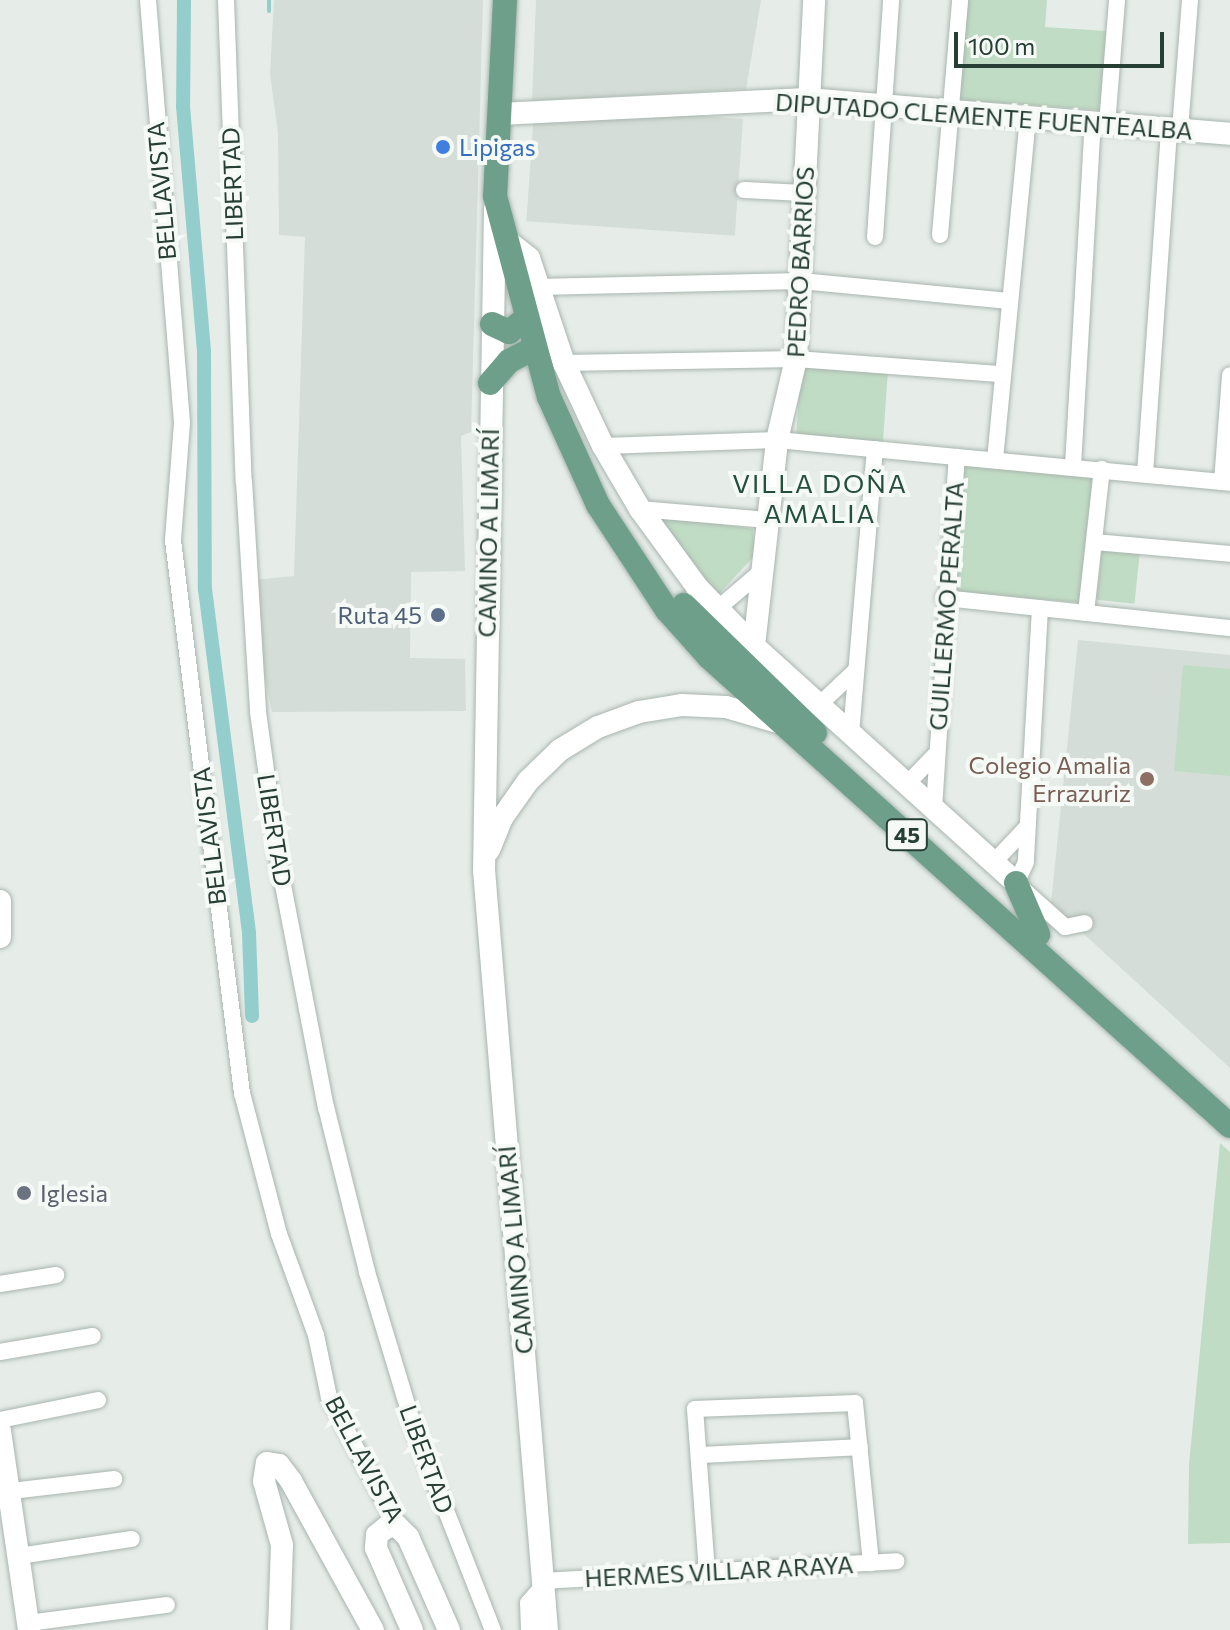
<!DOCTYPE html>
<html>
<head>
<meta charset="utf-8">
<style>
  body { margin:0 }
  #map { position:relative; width:1230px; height:1630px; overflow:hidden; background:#e6ede9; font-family:Commissioner,sans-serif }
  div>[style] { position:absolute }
  .built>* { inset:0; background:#d4ddd7; transform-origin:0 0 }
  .green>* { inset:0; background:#c1dcc4; transform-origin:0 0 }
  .stream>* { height:4px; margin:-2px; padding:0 2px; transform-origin:2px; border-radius:2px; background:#93cdcc }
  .canal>* { height:14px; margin:-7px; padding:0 7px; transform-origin:7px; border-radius:7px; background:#93cdcc }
  .roads { filter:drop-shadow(0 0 2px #a9b5af) drop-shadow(0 0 2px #a9b5af) }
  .street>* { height:16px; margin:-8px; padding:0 8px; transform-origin:8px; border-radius:8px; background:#fff }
  .secondary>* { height:22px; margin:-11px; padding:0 11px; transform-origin:11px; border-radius:11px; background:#fff }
  .primary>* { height:24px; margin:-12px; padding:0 12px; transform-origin:12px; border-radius:12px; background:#6e9f8a }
  .dots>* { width:22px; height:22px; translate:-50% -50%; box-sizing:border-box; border:4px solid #f6faf7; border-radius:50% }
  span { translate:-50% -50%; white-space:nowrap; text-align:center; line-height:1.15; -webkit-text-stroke:8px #f6faf7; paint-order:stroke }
  .shield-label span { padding:2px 6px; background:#f6faf7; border:2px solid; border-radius:6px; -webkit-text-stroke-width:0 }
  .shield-label { font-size:22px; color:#263e34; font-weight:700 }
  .street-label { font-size:24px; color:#263e34 }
  .shop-label { font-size:24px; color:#366cbe }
  .left { translate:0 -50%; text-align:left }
  .service-label { font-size:24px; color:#4e5e75 }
  .right { translate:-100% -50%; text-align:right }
  .education-label { font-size:24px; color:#785e54 }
  .worship-label { font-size:24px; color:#5b616d }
  .neighbourhood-label { font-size:26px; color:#244f3d; letter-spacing:2px }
  .scale { position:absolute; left:954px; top:32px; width:210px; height:36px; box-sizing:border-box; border:4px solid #263e34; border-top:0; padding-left:10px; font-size:24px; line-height:28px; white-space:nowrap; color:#263e34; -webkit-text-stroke:6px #f6faf7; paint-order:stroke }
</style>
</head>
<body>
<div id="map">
  <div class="built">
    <i style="clip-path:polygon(274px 0,483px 0,471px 432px,461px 436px,465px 571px,411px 572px,410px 658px,465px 659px,466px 711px,272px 712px,258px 642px,254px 580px,294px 576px,305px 237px,279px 235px,278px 133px,270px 74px)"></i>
    <i style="clip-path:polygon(536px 0,761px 0,746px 89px,532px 101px)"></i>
    <i style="left:743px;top:119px;width:117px;height:209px;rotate:94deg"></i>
    <i style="clip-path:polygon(1078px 640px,1230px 655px,1230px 1068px,1051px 904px)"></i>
  </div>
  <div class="green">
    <i style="clip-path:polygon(967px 0,1047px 0,1045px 27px,1106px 31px,1100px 110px,960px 100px)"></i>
    <i style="left:801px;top:367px;width:87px;height:70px;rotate:4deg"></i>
    <i style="left:965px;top:464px;width:129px;height:128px;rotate:5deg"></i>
    <i style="clip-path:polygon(653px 514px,753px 529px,755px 555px,717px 596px)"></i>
    <i style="left:1102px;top:549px;width:38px;height:51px;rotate:6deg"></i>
    <i style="clip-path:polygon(1183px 665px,1230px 669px,1230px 776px,1174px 771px)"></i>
    <i style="clip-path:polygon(1220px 1143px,1230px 1152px,1230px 1543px,1188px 1544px,1189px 1464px)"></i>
  </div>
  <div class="stream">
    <i style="left:269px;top:11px;width:11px;rotate:-90deg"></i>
  </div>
  <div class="canal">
    <i style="left:184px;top:0;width:106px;rotate:90.5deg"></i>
    <i style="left:183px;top:106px;width:247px;rotate:85.1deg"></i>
    <i style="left:204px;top:352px;width:237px;rotate:89.8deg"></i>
    <i style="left:205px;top:589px;width:347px;rotate:82.7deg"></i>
    <i style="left:249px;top:933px;width:83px;rotate:87.9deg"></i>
  </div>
  <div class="roads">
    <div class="street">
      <i style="left:148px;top:0;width:424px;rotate:85.4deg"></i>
      <i style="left:182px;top:423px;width:117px;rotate:94.4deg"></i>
      <i style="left:173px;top:540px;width:557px;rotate:82.89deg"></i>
      <i style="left:242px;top:1093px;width:146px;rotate:75.3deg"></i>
      <i style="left:279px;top:1234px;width:108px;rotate:69.9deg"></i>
      <i style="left:316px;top:1335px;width:63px;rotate:78.2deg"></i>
      <i style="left:329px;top:1397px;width:146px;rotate:62.2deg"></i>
      <i style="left:226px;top:0;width:481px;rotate:87.9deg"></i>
      <i style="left:244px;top:481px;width:231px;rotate:86.5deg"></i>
      <i style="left:258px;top:712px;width:153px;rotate:82.1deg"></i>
      <i style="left:279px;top:864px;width:248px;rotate:79.1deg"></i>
      <i style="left:326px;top:1107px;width:170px;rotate:76deg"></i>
      <i style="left:367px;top:1272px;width:169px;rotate:73.2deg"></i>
      <i style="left:416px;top:1434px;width:211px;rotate:68.6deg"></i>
      <i style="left:1107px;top:125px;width:125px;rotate:-85.4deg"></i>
      <i style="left:1180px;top:130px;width:130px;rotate:-85.6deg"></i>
      <i style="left:744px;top:190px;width:60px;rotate:2.9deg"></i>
      <i style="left:940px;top:235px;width:236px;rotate:-85.1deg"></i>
      <i style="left:875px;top:237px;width:238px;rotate:-86.1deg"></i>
      <i style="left:537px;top:287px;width:264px;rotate:-1.3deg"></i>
      <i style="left:801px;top:281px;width:209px;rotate:5.5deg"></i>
      <i style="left:564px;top:363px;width:232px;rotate:-1deg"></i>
      <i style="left:796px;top:359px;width:207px;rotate:4.2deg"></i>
      <i style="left:603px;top:446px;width:174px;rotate:-2deg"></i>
      <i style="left:777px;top:440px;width:455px;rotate:5.4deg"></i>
      <i style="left:995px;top:460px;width:345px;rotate:-84.5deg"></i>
      <i style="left:1073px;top:466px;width:343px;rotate:-86.7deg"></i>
      <i style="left:1145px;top:474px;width:345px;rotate:-86deg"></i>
      <i style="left:1222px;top:482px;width:107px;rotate:-85.7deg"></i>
      <i style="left:640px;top:509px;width:128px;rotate:4.9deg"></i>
      <i style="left:1094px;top:542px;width:137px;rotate:5deg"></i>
      <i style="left:944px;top:598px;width:288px;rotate:6deg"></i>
      <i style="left:1040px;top:608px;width:254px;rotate:93.2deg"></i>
      <i style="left:1026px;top:862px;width:23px;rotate:115deg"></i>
      <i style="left:1016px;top:883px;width:66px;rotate:41.9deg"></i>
      <i style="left:1065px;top:927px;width:20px;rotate:-11deg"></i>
      <i style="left:716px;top:610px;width:62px;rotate:-40.4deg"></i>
      <i style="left:1086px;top:613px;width:145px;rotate:-83.7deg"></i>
      <i style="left:819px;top:705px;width:51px;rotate:-43.4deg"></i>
      <i style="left:851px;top:734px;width:286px;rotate:-85.2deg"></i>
      <i style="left:906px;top:785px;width:42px;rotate:-46deg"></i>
      <i style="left:934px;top:809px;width:353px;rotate:-86.3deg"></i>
      <i style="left:994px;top:862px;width:47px;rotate:-46.7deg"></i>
      <i style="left:0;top:1284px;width:57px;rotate:-9.1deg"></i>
      <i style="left:0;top:1352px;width:94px;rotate:-9.8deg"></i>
      <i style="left:0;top:1420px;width:100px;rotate:-11.5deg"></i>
      <i style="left:699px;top:1455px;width:161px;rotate:-2.8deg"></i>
      <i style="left:11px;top:1491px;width:104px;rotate:-6.6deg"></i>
      <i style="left:19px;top:1556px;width:114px;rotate:-8.6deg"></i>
      <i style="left:707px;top:1572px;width:163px;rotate:-94.2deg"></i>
      <i style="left:695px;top:1409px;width:160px;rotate:-2.1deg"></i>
      <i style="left:855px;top:1403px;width:161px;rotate:84.3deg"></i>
      <i style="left:542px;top:1581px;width:355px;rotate:-3.2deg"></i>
      <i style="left:28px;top:1623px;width:140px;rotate:-7.4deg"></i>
      <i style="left:529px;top:1630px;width:27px;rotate:-92deg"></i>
      <i style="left:528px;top:1603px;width:23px;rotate:-49deg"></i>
    </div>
    <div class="secondary">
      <i style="left:499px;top:114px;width:308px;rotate:-2.8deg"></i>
      <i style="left:807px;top:99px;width:424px;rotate:4.7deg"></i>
      <i style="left:495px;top:209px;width:661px;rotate:90.95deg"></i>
      <i style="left:484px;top:870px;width:763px;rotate:85.26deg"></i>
      <i style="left:506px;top:240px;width:29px;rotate:38deg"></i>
      <i style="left:529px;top:258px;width:111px;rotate:71.6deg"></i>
      <i style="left:564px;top:363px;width:92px;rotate:64.8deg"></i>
      <i style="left:603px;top:446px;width:73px;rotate:59.6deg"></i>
      <i style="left:640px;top:509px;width:97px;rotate:53.8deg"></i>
      <i style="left:697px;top:587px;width:82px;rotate:46deg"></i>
      <i style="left:754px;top:646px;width:353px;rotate:42.1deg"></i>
      <i style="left:754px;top:646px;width:207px;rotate:-83.6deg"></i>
      <i style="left:777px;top:440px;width:83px;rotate:-76.8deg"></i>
      <i style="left:796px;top:359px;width:359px;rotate:-87.1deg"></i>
      <i style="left:489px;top:850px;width:35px;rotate:-68deg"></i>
      <i style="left:502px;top:818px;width:45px;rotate:-54.9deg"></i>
      <i style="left:528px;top:781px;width:45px;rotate:-44.1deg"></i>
      <i style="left:560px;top:750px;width:44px;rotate:-31.2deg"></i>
      <i style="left:598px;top:727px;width:44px;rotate:-20.1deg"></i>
      <i style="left:639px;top:712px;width:44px;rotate:-9.2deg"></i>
      <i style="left:682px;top:705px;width:44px;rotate:2.6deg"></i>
      <i style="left:726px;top:707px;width:57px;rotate:16.2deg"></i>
      <i style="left:0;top:901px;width:36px;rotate:90deg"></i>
      <i style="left:0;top:1431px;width:201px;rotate:81.7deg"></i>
      <i style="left:279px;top:1630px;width:85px;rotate:-88deg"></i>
      <i style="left:282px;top:1545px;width:66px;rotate:-105.7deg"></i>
      <i style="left:264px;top:1481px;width:18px;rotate:-81deg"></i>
      <i style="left:267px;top:1463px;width:12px;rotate:9deg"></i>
      <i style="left:279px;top:1465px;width:20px;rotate:53deg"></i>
      <i style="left:291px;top:1481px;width:170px;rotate:61.2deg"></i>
      <i style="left:412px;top:1630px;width:90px;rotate:-113.7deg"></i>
      <i style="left:376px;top:1548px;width:13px;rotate:-86deg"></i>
      <i style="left:377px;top:1535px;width:13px;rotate:-39deg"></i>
      <i style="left:387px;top:1527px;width:10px;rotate:-6deg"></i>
      <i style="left:397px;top:1526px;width:16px;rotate:45deg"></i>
      <i style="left:408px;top:1537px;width:102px;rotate:66.2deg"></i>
    </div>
    <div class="primary">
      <i style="left:505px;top:0;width:196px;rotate:92.9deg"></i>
      <i style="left:495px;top:196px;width:208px;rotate:75deg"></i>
      <i style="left:549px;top:397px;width:119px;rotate:65.6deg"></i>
      <i style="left:598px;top:505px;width:126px;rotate:56.7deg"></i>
      <i style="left:667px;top:610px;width:63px;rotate:48.2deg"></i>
      <i style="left:709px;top:657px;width:701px;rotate:41.99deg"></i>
      <i style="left:492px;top:324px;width:19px;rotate:25deg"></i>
      <i style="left:509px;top:332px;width:22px;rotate:-39deg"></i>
      <i style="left:490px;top:383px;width:29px;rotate:-49deg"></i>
      <i style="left:509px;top:361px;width:29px;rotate:-27deg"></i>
      <i style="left:684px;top:605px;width:183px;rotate:44.3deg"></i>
      <i style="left:1016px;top:883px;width:56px;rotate:66.7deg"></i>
    </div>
  </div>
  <div class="dots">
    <i style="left:443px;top:147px;background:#3f7fe0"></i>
    <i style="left:438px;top:615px;background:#5c6f8a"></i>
    <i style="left:1147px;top:779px;background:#8d6e63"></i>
    <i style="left:24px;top:1193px;background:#6b7280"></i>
  </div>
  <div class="shield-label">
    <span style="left:907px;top:835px">45</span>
  </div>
  <div class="street-label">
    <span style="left:984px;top:116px;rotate:4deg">DIPUTADO CLEMENTE FUENTEALBA</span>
    <span style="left:232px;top:184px;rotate:-92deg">LIBERTAD</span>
    <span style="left:161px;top:191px;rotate:-95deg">BELLAVISTA</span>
    <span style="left:800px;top:262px;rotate:-87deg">PEDRO BARRIOS</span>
    <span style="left:488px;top:533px;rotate:-89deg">CAMINO A LIMARÍ</span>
    <span style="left:946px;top:606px;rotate:-86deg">GUILLERMO PERALTA</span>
    <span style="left:275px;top:830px;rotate:81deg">LIBERTAD</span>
    <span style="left:209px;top:836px;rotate:-97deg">BELLAVISTA</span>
    <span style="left:515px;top:1250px;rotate:-95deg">CAMINO A LIMARÍ</span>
    <span style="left:365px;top:1459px;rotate:62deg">BELLAVISTA</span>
    <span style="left:427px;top:1459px;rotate:70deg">LIBERTAD</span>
    <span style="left:719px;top:1571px;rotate:-3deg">HERMES VILLAR ARAYA</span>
  </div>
  <div class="shop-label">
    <span class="left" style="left:459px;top:147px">Lipigas</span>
  </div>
  <div class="service-label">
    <span class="right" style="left:422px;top:615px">Ruta 45</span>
  </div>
  <div class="education-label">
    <span class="right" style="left:1131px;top:779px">Colegio Amalia<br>Errazuriz</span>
  </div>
  <div class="worship-label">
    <span class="left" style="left:40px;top:1193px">Iglesia</span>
  </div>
  <div class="neighbourhood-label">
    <span style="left:820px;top:498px">VILLA DOÑA<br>AMALIA</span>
  </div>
  <div class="scale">100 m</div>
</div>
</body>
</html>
